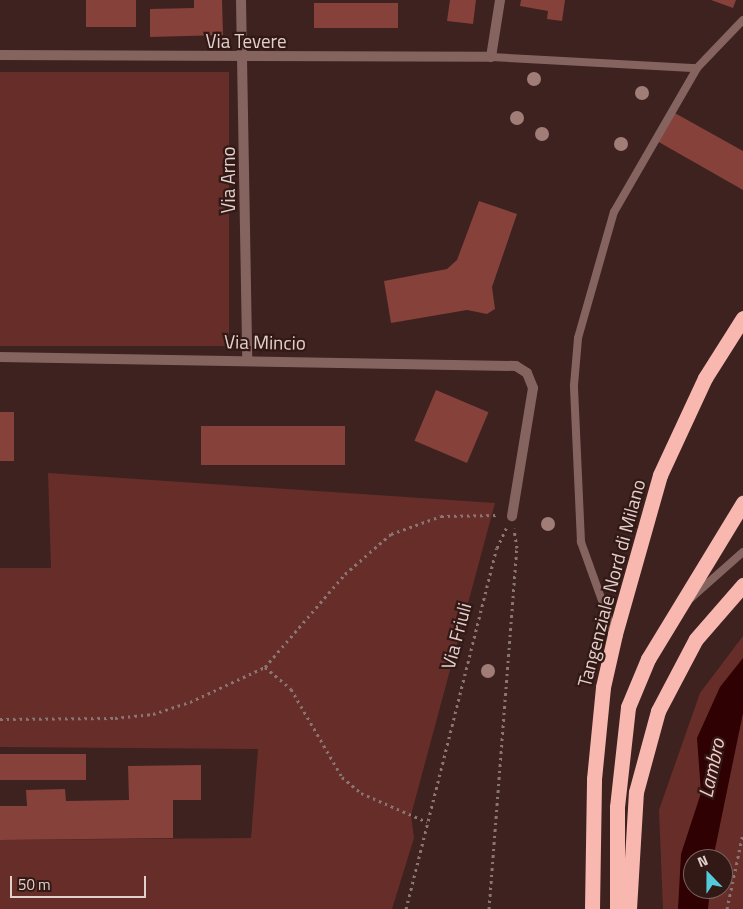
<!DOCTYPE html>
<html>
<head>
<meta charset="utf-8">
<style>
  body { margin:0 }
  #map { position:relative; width:743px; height:909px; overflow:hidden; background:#3d221f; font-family:"Titillium Web",sans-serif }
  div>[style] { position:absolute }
  .green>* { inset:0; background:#672d28; transform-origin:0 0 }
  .water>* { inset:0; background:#2f0102 }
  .building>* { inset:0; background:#86413b; transform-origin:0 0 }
  .path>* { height:3px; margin-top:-1.5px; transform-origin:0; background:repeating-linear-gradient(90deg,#8b7572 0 2.5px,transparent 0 6.5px) }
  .lane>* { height:8px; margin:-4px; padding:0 4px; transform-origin:4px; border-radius:4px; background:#856460 }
  .street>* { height:10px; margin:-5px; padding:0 5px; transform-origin:5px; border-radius:5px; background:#856460 }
  .highway>* { height:15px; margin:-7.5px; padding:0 7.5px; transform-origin:7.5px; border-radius:7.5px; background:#f8b7af }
  .trees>* { width:14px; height:14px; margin:-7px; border-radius:50%; background:#a17d78 }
  span { translate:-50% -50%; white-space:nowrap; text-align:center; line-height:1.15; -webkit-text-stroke:4.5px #331916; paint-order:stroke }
  .street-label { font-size:19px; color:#e2d0cd }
  .water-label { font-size:20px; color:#f7cbc5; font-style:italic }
  .north { position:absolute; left:683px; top:849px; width:50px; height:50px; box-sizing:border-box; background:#331916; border:1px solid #79625f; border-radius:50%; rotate:338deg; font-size:14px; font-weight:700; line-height:20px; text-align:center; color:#e2d0cd }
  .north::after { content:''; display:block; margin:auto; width:18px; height:22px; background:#53cbda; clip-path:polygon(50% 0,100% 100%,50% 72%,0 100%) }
  .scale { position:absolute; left:10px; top:876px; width:136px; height:22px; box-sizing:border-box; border:2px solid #e2d0cd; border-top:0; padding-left:6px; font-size:15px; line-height:18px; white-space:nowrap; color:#e2d0cd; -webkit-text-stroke:4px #331916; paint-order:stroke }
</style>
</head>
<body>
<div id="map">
  <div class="green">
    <i style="left:0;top:72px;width:229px;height:274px"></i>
    <i style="clip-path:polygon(48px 473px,495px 503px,411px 815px,414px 838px,392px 909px,0 909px,0 840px,251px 838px,258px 749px,0 747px,0 568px,51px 568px)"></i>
    <i style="clip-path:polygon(evenodd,743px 636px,743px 909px,663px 909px,659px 810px,700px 693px,743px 636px,693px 859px,723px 859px,723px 889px,693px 889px,693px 859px)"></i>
  </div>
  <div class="water">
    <i style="clip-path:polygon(743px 658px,743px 713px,713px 859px,693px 859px,693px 889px,710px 889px,708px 909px,678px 909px,681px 854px,701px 793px,697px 738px,720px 687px)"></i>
  </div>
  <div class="building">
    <i style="left:86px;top:0;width:50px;height:27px"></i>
    <i style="clip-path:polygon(194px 0,222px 0,223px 35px,150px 37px,150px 9px,194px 8px)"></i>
    <i style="clip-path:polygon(450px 0,476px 0,473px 24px,447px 21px)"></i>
    <i style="clip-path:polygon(521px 0,565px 0,562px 21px,547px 19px,548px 11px,520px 6px)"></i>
    <i style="clip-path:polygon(711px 0,736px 0,733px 8px)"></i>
    <i style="left:314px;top:3px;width:84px;height:25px"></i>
    <i style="clip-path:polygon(673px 112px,743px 151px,743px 190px,657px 141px)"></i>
    <i style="clip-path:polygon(479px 201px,517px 214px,492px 287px,495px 309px,487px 314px,467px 310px,391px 323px,384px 281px,447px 269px,457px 260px)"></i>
    <i style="left:436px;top:390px;width:57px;height:55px;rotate:23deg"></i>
    <i style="left:0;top:412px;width:14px;height:49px"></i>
    <i style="left:201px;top:426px;width:144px;height:39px"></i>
    <i style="left:86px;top:754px;width:26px;height:86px;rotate:90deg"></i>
    <i style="clip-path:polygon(201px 765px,201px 800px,173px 800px,173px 838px,0 840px,0 806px,27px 806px,26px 790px,65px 789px,66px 801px,129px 800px,128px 766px)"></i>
  </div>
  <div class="path">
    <i style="left:265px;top:667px;width:34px;rotate:40deg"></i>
    <i style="left:291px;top:689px;width:102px;rotate:59.9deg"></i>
    <i style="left:342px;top:777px;width:25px;rotate:40deg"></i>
    <i style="left:361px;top:793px;width:72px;rotate:23.7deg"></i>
    <i style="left:0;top:719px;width:115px;rotate:-0.5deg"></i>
    <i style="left:115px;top:718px;width:38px;rotate:-6deg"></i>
    <i style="left:153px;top:714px;width:39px;rotate:-18deg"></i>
    <i style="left:190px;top:702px;width:83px;rotate:-25deg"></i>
    <i style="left:265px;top:667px;width:123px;rotate:-49.3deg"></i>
    <i style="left:345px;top:574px;width:61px;rotate:-41deg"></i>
    <i style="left:391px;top:534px;width:53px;rotate:-19.8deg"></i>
    <i style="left:441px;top:516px;width:58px;rotate:-1deg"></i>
    <i style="left:406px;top:909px;width:372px;rotate:-75.9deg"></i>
    <i style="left:497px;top:548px;width:23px;rotate:-65deg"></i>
    <i style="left:489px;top:909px;width:362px;rotate:-85.6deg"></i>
    <i style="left:517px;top:548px;width:20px;rotate:-99deg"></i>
    <i style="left:727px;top:909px;width:78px;rotate:-78.1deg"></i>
  </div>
  <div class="lane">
    <i style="left:491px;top:57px;width:206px;rotate:3.1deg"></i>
    <i style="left:691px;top:598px;width:69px;rotate:-41.5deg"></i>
    <i style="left:613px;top:631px;width:95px;rotate:-109.8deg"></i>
    <i style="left:581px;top:542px;width:157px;rotate:-92.6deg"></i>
    <i style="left:574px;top:385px;width:47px;rotate:-85.1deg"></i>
    <i style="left:578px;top:338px;width:131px;rotate:-74.1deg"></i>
    <i style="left:614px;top:212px;width:166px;rotate:-60deg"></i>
    <i style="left:697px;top:68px;width:66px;rotate:-46.2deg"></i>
  </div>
  <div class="street">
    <i style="left:241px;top:0;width:359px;rotate:89deg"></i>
    <i style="left:0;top:55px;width:491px;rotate:0.2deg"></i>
    <i style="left:491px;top:57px;width:58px;rotate:-81deg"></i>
    <i style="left:0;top:357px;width:516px;rotate:1deg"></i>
    <i style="left:516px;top:366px;width:13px;rotate:32deg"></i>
    <i style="left:527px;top:373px;width:16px;rotate:68deg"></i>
    <i style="left:533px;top:388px;width:130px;rotate:99.3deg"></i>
  </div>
  <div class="highway">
    <i style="left:592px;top:909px;width:130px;rotate:-89.1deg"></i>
    <i style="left:594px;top:779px;width:92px;rotate:-84.4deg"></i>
    <i style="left:603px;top:687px;width:54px;rotate:-77.2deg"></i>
    <i style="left:615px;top:634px;width:165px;rotate:-74.2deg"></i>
    <i style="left:660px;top:475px;width:107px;rotate:-65.1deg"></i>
    <i style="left:705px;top:378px;width:71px;rotate:-57.7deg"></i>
    <i style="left:617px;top:909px;width:102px;rotate:-90deg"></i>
    <i style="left:617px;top:807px;width:101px;rotate:-83.7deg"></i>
    <i style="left:628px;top:707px;width:52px;rotate:-67.4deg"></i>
    <i style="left:648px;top:659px;width:183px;rotate:-58.7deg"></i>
    <i style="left:629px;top:909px;width:117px;rotate:-86.6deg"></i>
    <i style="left:636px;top:792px;width:84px;rotate:-74.8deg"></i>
    <i style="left:658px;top:711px;width:81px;rotate:-62.2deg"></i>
    <i style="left:696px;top:639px;width:72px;rotate:-49deg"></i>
  </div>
  <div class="trees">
    <i style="left:534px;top:79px"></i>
    <i style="left:642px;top:93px"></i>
    <i style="left:517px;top:118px"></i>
    <i style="left:542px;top:134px"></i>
    <i style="left:621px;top:144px"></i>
    <i style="left:548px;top:524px"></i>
    <i style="left:488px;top:671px"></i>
  </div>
  <div class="street-label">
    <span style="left:246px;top:41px">Via Tevere</span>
    <span style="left:228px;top:180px;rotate:-90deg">Via Arno</span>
    <span style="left:265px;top:342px;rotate:1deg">Via Mincio</span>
    <span style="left:611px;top:583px;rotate:-75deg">Tangenziale Nord di Milano</span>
    <span style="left:456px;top:636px;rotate:-75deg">Via Friuli</span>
  </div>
  <div class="water-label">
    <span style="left:711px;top:768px;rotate:-78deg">Lambro</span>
  </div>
  <div class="north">N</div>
  <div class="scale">50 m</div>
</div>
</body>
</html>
